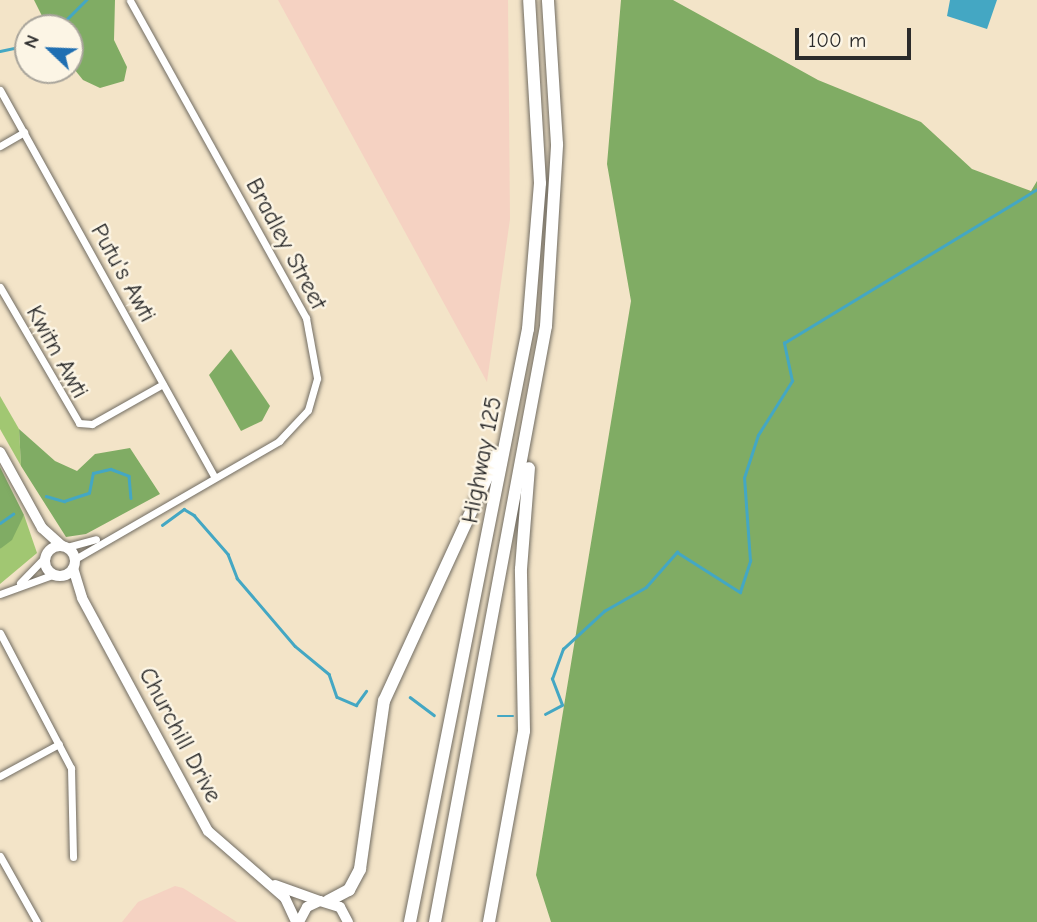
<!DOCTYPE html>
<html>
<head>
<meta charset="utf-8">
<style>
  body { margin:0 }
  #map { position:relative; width:1037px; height:922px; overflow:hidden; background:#f3e4c8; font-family:"Comic Neue",sans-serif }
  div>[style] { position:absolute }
  .built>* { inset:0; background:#f5d2c2 }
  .green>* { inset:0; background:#a1c772 }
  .forest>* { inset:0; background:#80ac64 }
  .water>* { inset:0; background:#44a7c3 }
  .stream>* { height:2.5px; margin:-1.25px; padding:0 1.25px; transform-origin:1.25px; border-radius:1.25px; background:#44a7c3 }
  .roads { filter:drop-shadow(0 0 2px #716c62) drop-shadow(0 0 2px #716c62) }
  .street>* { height:7px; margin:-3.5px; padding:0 3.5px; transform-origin:3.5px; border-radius:3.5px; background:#fff }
  .secondary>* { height:10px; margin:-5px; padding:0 5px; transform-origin:5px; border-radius:5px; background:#fff }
  .secondary>.ring { margin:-5px; padding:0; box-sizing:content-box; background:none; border:10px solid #fff; border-radius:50% }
  .highway>* { height:12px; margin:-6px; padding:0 6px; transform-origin:6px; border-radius:6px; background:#fff }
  span { translate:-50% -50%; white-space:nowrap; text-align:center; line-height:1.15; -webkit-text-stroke:5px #fcf5e5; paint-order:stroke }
  .street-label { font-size:24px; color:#2b2b2b }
  .north { position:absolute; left:14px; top:14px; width:70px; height:70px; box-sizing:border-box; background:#fcf5e5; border:2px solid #a8a49b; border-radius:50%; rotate:293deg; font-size:19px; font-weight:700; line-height:28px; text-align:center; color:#2b2b2b }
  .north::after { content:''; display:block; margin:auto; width:24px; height:32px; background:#1f6fb2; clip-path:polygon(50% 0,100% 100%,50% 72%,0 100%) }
  .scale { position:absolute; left:795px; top:28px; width:116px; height:32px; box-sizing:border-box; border:4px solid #2b2b2b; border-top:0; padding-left:9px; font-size:21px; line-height:24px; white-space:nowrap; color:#2b2b2b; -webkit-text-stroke:5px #fcf5e5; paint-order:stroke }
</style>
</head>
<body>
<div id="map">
  <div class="built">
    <i style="clip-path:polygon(278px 0,508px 0,510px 219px,487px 382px)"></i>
    <i style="clip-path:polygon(175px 886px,183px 888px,237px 922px,122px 922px,138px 902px)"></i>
  </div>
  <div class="green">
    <i style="clip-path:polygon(0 396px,19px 429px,21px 466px,0 429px)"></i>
    <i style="clip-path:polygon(24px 515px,37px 553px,0 584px,0 549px)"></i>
  </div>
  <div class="forest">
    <i style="clip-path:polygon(34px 0,115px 0,114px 40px,127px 67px,124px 81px,100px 88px,83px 80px,70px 64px,70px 28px,48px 28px)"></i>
    <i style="clip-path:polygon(621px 0,673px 0,818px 80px,921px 122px,972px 169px,1031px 191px,1037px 181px,1037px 922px,551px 922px,536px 875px,631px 301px,607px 164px)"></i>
    <i style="clip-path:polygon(231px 349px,270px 406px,262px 421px,241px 431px,209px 375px)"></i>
    <i style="clip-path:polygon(19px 429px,55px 461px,77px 471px,95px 454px,130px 448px,160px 494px,86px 534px,66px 537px,21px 466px)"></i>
    <i style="clip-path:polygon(0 467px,24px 515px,12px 540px,0 549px)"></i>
  </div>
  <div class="water">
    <i style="clip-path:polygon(950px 0,997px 0,987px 29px,947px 16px)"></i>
  </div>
  <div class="stream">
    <i style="left:58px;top:28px;width:40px;rotate:-45deg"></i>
    <i style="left:0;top:51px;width:29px;rotate:-12deg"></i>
    <i style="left:46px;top:496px;width:19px;rotate:16deg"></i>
    <i style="left:64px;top:501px;width:26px;rotate:-18deg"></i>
    <i style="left:89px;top:493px;width:20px;rotate:-79deg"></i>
    <i style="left:93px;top:473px;width:18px;rotate:-13deg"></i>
    <i style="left:111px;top:469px;width:19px;rotate:21deg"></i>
    <i style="left:129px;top:476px;width:22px;rotate:85deg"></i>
    <i style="left:0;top:523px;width:16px;rotate:-35deg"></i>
    <i style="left:162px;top:525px;width:27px;rotate:-36deg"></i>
    <i style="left:184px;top:509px;width:12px;rotate:31deg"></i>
    <i style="left:194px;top:515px;width:52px;rotate:48.9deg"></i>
    <i style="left:228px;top:554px;width:26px;rotate:69deg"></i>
    <i style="left:237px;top:578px;width:89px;rotate:49.5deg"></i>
    <i style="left:295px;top:646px;width:44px;rotate:39.5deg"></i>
    <i style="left:329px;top:674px;width:24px;rotate:71deg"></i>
    <i style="left:337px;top:697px;width:21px;rotate:23deg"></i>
    <i style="left:356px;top:705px;width:17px;rotate:-54deg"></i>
    <i style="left:410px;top:697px;width:30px;rotate:37deg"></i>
    <i style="left:545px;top:714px;width:19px;rotate:-28deg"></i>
    <i style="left:562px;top:705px;width:28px;rotate:-111deg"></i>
    <i style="left:552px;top:679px;width:32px;rotate:-70deg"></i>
    <i style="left:563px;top:649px;width:56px;rotate:-42.8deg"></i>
    <i style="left:604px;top:611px;width:48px;rotate:-29.7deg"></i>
    <i style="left:646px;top:587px;width:47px;rotate:-48.5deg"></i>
    <i style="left:677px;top:552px;width:75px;rotate:32.4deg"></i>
    <i style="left:740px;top:592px;width:33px;rotate:-72deg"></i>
    <i style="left:750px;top:561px;width:83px;rotate:-94.1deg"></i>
    <i style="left:744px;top:478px;width:45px;rotate:-72deg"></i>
    <i style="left:758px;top:435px;width:64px;rotate:-57.8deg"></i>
    <i style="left:792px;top:381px;width:39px;rotate:-102deg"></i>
    <i style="left:784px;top:343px;width:296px;rotate:-31.3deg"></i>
    <i style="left:498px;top:716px;width:15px"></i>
  </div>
  <div class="roads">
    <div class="street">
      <i style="left:0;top:90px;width:440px;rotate:61deg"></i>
      <i style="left:0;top:146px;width:28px;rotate:-30deg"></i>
      <i style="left:0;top:287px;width:157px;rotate:59.8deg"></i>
      <i style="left:79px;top:423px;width:13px;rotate:4deg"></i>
      <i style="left:92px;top:424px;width:81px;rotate:-29.4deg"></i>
      <i style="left:67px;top:547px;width:30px;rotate:-15deg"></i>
      <i style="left:75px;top:559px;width:236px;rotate:-30deg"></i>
      <i style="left:279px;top:441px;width:42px;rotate:-46.9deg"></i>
      <i style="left:308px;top:410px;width:33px;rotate:-74deg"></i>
      <i style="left:317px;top:378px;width:61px;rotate:-100.4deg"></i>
      <i style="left:306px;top:318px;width:363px;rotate:-119deg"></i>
      <i style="left:20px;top:583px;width:36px;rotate:-46deg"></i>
      <i style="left:0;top:594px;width:55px;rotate:-20.1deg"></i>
      <i style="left:0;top:633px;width:153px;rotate:62.3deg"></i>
      <i style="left:71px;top:768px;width:89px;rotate:88.7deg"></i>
      <i style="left:0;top:776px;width:67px;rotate:-28.5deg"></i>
      <i style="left:0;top:856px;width:76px;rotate:60.7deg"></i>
    </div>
    <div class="secondary">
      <i style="left:0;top:452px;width:87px;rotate:61.1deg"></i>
      <i style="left:42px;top:528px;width:27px;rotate:42deg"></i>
      <i class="ring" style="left:45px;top:546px;width:20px;height:20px"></i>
      <i style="left:73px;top:568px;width:31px;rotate:73deg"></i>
      <i style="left:82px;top:598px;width:265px;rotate:61.6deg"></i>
      <i style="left:208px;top:831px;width:102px;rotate:41deg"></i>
      <i style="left:285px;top:898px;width:26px;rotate:65deg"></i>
      <i style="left:275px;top:885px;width:48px;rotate:19.6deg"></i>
      <i style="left:299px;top:922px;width:17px;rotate:-62deg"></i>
      <i style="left:307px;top:907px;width:14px;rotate:-25deg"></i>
      <i style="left:320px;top:901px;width:21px;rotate:17deg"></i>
      <i style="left:340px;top:907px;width:17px;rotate:62deg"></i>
    </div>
    <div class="highway">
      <i style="left:328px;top:901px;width:24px;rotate:-28deg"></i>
      <i style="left:349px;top:890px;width:24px;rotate:-62deg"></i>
      <i style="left:360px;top:869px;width:170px;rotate:-81.9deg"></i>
      <i style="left:384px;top:701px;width:273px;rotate:-65.3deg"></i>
      <i style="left:410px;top:922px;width:605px;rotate:-78.75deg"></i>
      <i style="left:528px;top:329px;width:146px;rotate:-85.3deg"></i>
      <i style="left:540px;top:183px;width:183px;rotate:-93.4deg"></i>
      <i style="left:435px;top:922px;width:606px;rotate:-79.45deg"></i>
      <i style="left:546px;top:326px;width:182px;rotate:-86.5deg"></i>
      <i style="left:557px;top:144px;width:144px;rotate:-93.6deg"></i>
      <i style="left:489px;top:922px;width:194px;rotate:-79.6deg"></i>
      <i style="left:524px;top:731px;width:162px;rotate:-91.1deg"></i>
      <i style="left:521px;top:569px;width:101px;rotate:-85.5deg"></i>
    </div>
  </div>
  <div class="street-label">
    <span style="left:286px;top:244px;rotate:62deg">Bradley Street</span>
    <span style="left:123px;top:273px;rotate:61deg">Putu's Awti</span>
    <span style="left:57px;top:352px;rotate:61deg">Kwitn Awti</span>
    <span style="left:482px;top:460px;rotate:-79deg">Highway 125</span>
    <span style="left:180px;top:735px;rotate:62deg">Churchill Drive</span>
  </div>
  <div class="north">N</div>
  <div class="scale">100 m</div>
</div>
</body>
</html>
